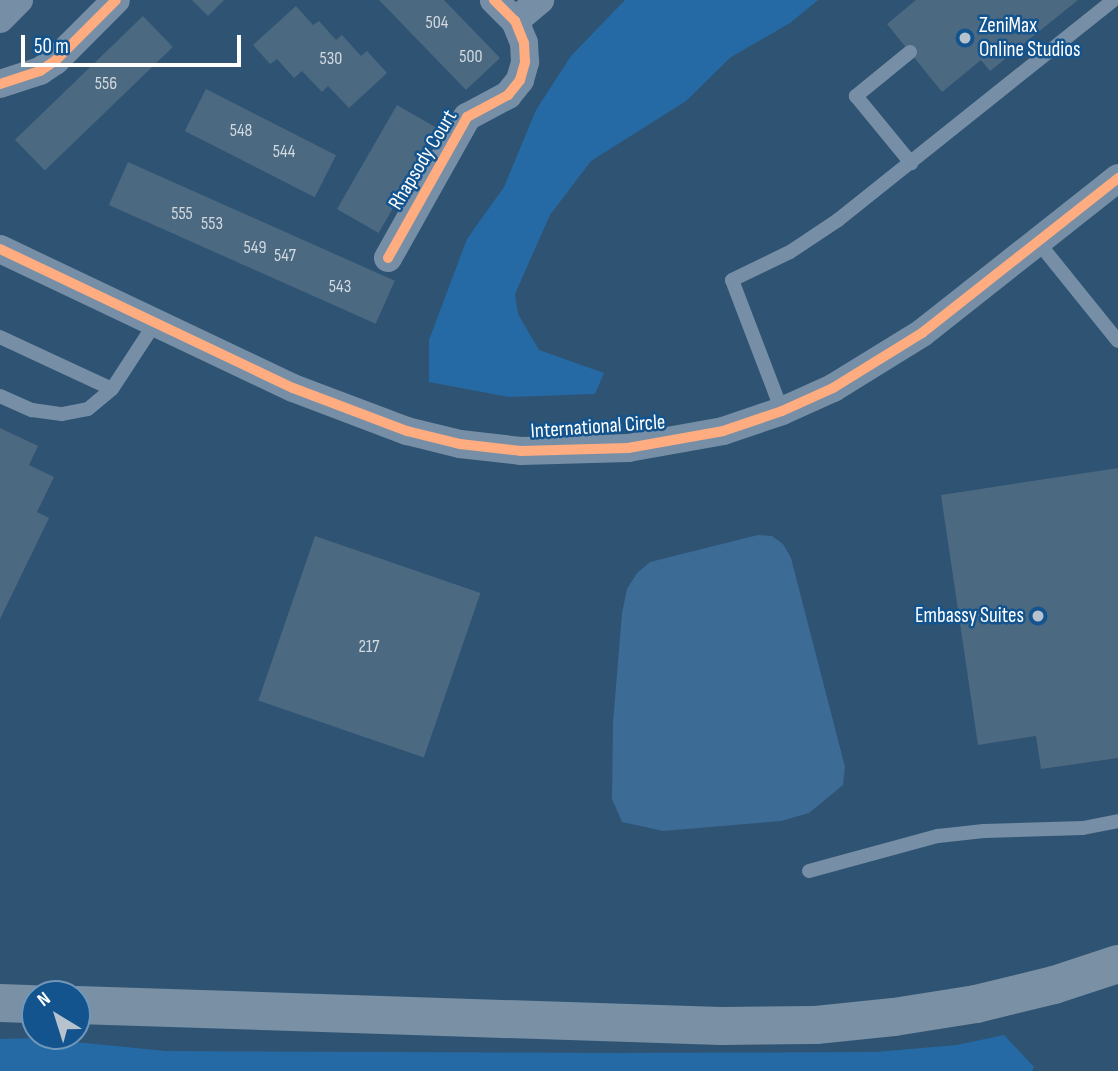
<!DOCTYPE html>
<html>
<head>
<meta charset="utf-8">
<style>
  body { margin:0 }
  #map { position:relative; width:1118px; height:1071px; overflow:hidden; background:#2f5372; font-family:"Sofia Sans Condensed",sans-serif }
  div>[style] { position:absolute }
  .green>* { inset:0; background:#256aa5 }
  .water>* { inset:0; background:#3c6b95 }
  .building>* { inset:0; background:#4c6982; transform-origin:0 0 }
  .service>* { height:14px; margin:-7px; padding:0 7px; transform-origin:7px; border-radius:7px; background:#768fa6 }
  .minor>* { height:28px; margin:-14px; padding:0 14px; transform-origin:14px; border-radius:14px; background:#768fa6 }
  .motorway>* { height:38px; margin:-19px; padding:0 19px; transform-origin:19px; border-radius:19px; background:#7990a5 }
  .cycleway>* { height:10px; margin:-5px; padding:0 5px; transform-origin:5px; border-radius:5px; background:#ffac80 }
  .dots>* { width:19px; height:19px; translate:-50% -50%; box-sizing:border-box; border:4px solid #13548e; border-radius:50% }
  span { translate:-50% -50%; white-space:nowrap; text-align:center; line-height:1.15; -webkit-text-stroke:5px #13548e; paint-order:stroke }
  .number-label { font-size:18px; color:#d2dae0 }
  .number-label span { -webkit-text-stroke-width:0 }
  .poi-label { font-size:21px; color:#fff }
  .left { translate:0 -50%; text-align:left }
  .right { translate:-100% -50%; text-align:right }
  .street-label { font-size:21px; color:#fff }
  .north { position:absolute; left:21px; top:980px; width:70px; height:70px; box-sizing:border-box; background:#13548e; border:2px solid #7198bb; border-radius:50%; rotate:322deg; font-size:19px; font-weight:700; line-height:28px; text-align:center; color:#fff }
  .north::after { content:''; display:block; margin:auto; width:24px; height:32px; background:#b6c3ce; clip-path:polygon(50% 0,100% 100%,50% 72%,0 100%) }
  .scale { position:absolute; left:21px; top:35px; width:220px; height:32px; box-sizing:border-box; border:4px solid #fff; border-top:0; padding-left:9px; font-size:21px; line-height:24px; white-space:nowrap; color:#fff; -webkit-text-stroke:5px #13548e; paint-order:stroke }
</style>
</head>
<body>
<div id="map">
  <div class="green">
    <i style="clip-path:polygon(625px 0,818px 0,790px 23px,731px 57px,686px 101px,591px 161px,550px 215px,515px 294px,518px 314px,539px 350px,604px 373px,595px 394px,509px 397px,429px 382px,429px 340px,467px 239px,504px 187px,536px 110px,571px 56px)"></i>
    <i style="clip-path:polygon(1004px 1035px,1034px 1067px,1032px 1071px,0 1071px,0 1039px,35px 1038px,166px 1051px,606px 1053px,875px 1052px,957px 1045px)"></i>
  </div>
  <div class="water">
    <i style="clip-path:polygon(758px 535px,772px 536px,783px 544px,791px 558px,845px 767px,843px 785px,809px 813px,781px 821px,663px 831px,622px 822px,612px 799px,613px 723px,622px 613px,627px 589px,637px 573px,650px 562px)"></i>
  </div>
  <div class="building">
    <i style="clip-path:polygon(192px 0,224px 0,208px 16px)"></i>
    <i style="clip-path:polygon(379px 0,444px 0,500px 58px,466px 90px)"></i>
    <i style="clip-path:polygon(916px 0,1078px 0,990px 71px,981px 60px,942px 92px,887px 24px)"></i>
    <i style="clip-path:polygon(296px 6px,313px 25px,319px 21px,336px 40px,342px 35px,361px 56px,367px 51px,387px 73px,349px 108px,328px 86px,322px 92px,302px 71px,294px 78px,277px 59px,270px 64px,253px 45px)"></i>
    <i style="left:143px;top:16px;width:43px;height:178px;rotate:46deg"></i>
    <i style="left:206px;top:89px;width:146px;height:47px;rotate:27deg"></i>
    <i style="left:397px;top:105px;width:48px;height:120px;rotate:30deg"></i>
    <i style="left:128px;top:162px;width:292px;height:47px;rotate:24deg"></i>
    <i style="clip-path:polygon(0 428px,38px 446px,29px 465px,54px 477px,37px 512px,49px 518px,0 619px)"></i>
    <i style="clip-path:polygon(1118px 468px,1118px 758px,1041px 769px,1036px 736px,978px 745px,941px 495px)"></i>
    <i style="left:315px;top:536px;width:175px;height:174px;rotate:19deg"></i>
  </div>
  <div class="service">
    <i style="left:910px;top:52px;width:70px;rotate:140.8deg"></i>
    <i style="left:856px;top:96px;width:87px;rotate:50.6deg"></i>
    <i style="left:1038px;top:242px;width:127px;rotate:51.1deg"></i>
    <i style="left:0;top:337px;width:123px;rotate:24.9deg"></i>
    <i style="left:0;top:396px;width:35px;rotate:24deg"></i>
    <i style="left:32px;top:410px;width:30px;rotate:8deg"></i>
    <i style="left:62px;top:414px;width:26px;rotate:-11deg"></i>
    <i style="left:88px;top:409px;width:31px;rotate:-40deg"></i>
    <i style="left:112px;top:389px;width:79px;rotate:-56.9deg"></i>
    <i style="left:782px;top:411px;width:140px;rotate:-110.9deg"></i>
    <i style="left:732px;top:280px;width:64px;rotate:-25.8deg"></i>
    <i style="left:790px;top:252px;width:58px;rotate:-33.7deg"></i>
    <i style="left:838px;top:220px;width:353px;rotate:-38.6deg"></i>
    <i style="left:809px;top:871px;width:134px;rotate:-15.2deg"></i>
    <i style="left:938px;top:836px;width:46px;rotate:-6.2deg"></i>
    <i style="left:984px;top:831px;width:99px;rotate:-1.7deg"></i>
    <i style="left:1083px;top:828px;width:36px;rotate:-11deg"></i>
  </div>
  <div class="minor">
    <i style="left:0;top:19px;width:27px;rotate:-45deg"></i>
    <i style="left:515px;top:21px;width:33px;rotate:-40deg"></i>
    <i style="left:0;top:84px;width:42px;rotate:-18deg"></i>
    <i style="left:40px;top:71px;width:18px;rotate:-34deg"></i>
    <i style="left:55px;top:61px;width:86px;rotate:-45deg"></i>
    <i style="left:0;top:249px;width:324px;rotate:25.4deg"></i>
    <i style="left:293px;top:388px;width:122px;rotate:20.7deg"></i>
    <i style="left:407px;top:431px;width:55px;rotate:13.8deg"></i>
    <i style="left:460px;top:444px;width:61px;rotate:6.5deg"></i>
    <i style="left:521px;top:451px;width:107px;rotate:-1.6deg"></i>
    <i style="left:628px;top:448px;width:97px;rotate:-10.1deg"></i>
    <i style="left:723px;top:431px;width:62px;rotate:-18.7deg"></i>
    <i style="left:782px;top:411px;width:56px;rotate:-24.3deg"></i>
    <i style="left:833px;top:388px;width:105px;rotate:-31.7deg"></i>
    <i style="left:922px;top:333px;width:250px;rotate:-38.3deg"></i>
    <i style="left:388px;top:258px;width:162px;rotate:-60.7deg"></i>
    <i style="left:467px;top:117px;width:47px;rotate:-28.2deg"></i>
    <i style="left:508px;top:95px;width:19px;rotate:-51deg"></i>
    <i style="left:520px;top:80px;width:19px;rotate:-74deg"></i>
    <i style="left:525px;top:62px;width:19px;rotate:-93deg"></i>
    <i style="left:524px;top:43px;width:24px;rotate:-112deg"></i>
    <i style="left:515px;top:21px;width:30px;rotate:-135deg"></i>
  </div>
  <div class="motorway">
    <i style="left:0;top:1003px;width:35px;rotate:2deg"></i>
    <i style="left:77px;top:1005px;width:644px;rotate:1.87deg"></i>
    <i style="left:721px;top:1026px;width:95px;rotate:-0.6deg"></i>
    <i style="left:816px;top:1025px;width:78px;rotate:-5.9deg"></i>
    <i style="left:894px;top:1017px;width:83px;rotate:-9deg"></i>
    <i style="left:976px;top:1004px;width:80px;rotate:-13.7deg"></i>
    <i style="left:1054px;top:985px;width:67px;rotate:-18.2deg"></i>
  </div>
  <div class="cycleway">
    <i style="left:0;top:84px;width:42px;rotate:-18deg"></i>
    <i style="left:40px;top:71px;width:18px;rotate:-34deg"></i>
    <i style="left:55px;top:61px;width:86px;rotate:-45deg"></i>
    <i style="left:0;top:249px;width:324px;rotate:25.4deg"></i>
    <i style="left:293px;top:388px;width:122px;rotate:20.7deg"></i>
    <i style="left:407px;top:431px;width:55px;rotate:13.8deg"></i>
    <i style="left:460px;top:444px;width:61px;rotate:6.5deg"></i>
    <i style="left:521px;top:451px;width:107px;rotate:-1.6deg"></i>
    <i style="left:628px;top:448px;width:97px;rotate:-10.1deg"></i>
    <i style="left:723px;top:431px;width:62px;rotate:-18.7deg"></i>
    <i style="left:782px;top:411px;width:56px;rotate:-24.3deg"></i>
    <i style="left:833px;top:388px;width:105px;rotate:-31.7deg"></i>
    <i style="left:922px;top:333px;width:250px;rotate:-38.3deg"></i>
    <i style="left:388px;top:258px;width:162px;rotate:-60.7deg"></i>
    <i style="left:467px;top:117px;width:47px;rotate:-28.2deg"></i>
    <i style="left:508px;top:95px;width:19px;rotate:-51deg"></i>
    <i style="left:520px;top:80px;width:19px;rotate:-74deg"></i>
    <i style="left:525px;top:62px;width:19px;rotate:-93deg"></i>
    <i style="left:524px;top:43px;width:24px;rotate:-112deg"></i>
    <i style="left:515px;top:21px;width:30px;rotate:-135deg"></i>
  </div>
  <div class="dots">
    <i style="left:965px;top:38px;background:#b6c3ce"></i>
    <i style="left:1038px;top:616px;background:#b6c3ce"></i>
  </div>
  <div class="number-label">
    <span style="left:437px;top:23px">504</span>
    <span style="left:471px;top:57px">500</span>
    <span style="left:331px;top:59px">530</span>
    <span style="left:106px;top:84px">556</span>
    <span style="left:241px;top:131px">548</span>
    <span style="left:284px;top:152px">544</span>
    <span style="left:182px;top:214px">555</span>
    <span style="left:212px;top:224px">553</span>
    <span style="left:255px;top:248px">549</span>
    <span style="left:285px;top:256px">547</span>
    <span style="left:340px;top:287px">543</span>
    <span style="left:369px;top:647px">217</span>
  </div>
  <div class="poi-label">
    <span class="left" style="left:979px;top:38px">ZeniMax<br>Online Studios</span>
    <span class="right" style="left:1024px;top:616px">Embassy Suites</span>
  </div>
  <div class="street-label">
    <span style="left:423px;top:160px;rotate:-59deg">Rhapsody Court</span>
    <span style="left:598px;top:427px;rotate:-4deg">International Circle</span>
  </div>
  <div class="north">N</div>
  <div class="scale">50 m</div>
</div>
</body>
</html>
